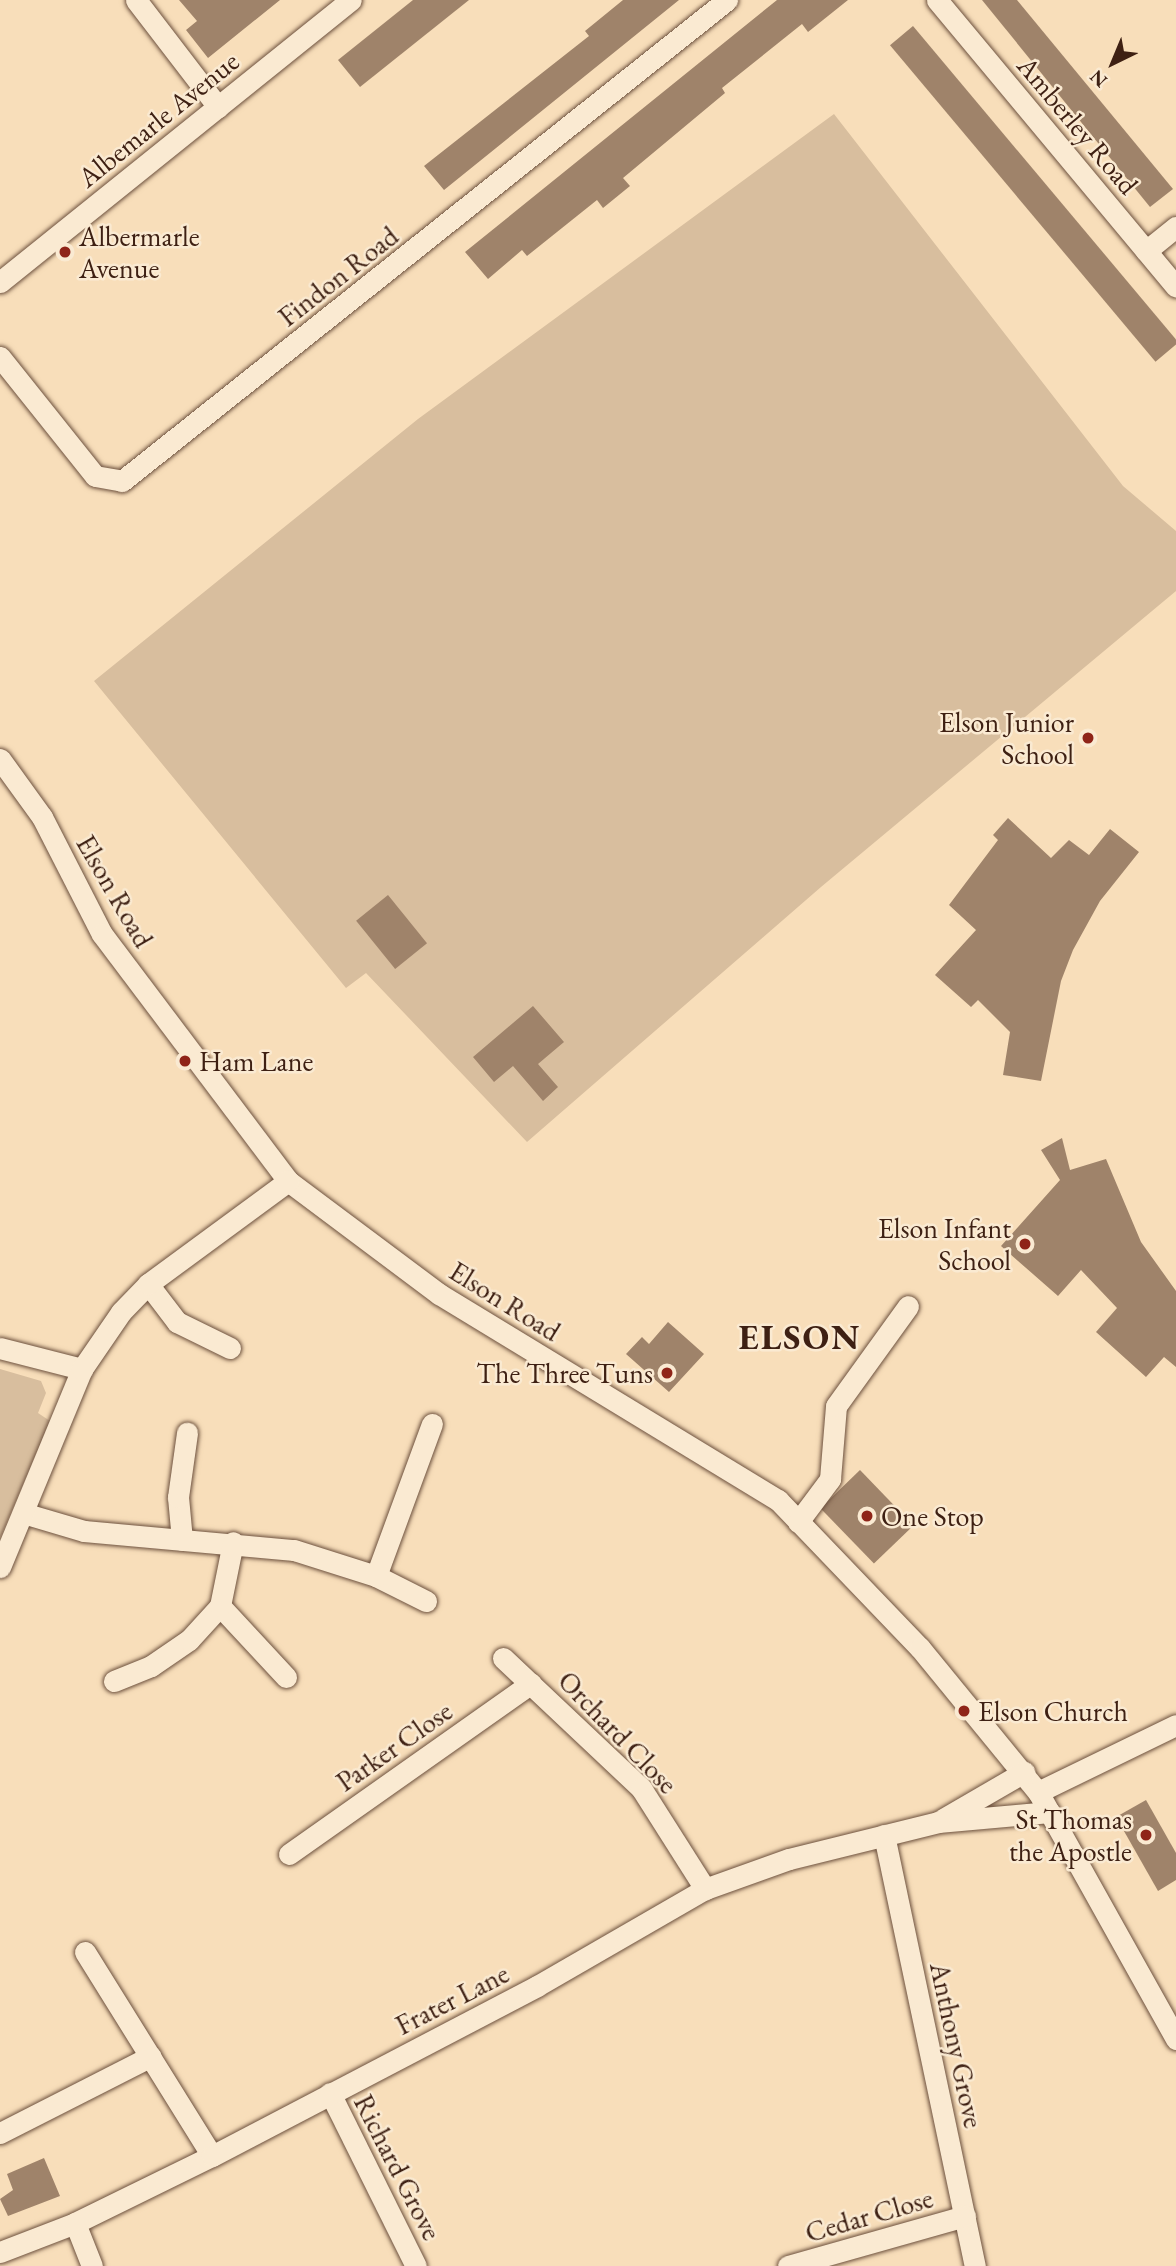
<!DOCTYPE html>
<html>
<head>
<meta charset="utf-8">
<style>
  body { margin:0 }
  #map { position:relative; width:1176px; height:2266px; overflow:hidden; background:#f8deba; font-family:"EB Garamond",serif }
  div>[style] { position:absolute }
  .green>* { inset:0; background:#d8be9e }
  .building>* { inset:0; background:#9f836a; transform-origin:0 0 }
  .roads { filter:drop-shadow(0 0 2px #6c503d) drop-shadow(0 0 2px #6c503d) }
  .minor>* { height:21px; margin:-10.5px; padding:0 10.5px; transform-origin:10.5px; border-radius:10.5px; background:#faead2 }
  .dots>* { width:19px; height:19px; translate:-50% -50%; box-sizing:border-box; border:4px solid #faead2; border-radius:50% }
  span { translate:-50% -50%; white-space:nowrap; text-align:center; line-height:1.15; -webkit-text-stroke:5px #faead2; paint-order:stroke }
  .street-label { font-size:28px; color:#3e2013 }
  .poi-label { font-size:28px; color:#3e2013 }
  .left { translate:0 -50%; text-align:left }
  .right { translate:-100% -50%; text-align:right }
  .district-label { font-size:35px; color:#3e2013; font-weight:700; letter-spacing:2px }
  .north { position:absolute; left:1078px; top:28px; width:70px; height:70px; -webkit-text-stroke:5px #faead2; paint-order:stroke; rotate:223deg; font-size:19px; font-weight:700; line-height:28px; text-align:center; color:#3e2013 }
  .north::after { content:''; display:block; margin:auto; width:24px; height:32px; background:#3e2013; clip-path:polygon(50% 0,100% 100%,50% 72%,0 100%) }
</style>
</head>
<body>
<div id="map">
  <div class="green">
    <i style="clip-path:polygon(834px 114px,1123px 486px,1176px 531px,1176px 591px,821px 887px,527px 1142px,366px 973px,346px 988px,94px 681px,418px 419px)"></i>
    <i style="clip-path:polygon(0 1369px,41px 1381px,46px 1393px,38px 1413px,50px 1421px,0 1538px)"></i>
  </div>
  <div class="building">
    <i style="clip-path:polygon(179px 0,280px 0,208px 58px,186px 30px,197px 21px)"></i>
    <i style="clip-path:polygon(413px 0,469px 0,360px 87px,338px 60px)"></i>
    <i style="clip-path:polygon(623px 0,679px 0,444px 190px,424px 166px,589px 36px,585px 31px)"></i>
    <i style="clip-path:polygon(777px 0,848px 0,808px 32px,802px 24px,722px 88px,725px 93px,623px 178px,630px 186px,603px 208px,597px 200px,527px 256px,522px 250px,488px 279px,465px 252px)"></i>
    <i style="clip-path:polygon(982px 0,1017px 0,1173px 189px,1150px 207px)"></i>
    <i style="left:913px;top:26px;width:413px;height:30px;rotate:50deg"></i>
    <i style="clip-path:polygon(1008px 818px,1051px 858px,1069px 840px,1089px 855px,1110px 829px,1139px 852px,1100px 901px,1073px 950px,1061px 981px,1041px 1081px,1003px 1075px,1010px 1032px,978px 1000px,971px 1007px,935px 975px,976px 930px,949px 905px,998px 840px,993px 835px)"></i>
    <i style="left:388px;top:895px;width:62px;height:41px;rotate:51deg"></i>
    <i style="clip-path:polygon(533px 1006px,564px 1042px,538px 1064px,558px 1087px,543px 1101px,513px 1066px,494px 1082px,473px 1057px)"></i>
    <i style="clip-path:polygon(1062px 1138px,1070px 1170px,1106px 1159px,1141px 1242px,1176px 1291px,1176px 1367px,1164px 1357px,1146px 1377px,1096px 1332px,1117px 1308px,1081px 1270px,1058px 1296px,1001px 1246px,1060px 1180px,1041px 1150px)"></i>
    <i style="clip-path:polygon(668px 1322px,704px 1354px,669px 1392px,626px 1354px,642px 1337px,649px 1344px)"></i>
    <i style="left:860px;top:1470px;width:77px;height:55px;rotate:46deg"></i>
    <i style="clip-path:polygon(1146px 1800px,1176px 1853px,1176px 1880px,1158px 1891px,1116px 1817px)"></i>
    <i style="clip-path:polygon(44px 2158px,60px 2196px,8px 2216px,0 2199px,13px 2190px,7px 2174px)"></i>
  </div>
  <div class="roads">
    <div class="minor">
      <i style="left:136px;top:0;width:135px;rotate:52.5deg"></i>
      <i style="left:937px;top:0;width:373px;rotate:50.2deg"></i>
      <i style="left:1146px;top:251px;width:38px;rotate:-39deg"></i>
      <i style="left:0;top:282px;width:450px;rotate:-38.8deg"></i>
      <i style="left:0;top:357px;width:152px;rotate:51.4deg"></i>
      <i style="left:95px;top:476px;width:27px;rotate:10deg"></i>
      <i style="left:122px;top:481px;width:773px;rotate:-38.49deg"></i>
      <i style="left:0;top:759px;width:72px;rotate:54.1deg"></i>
      <i style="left:42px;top:817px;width:131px;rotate:62.9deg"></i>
      <i style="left:102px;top:934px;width:309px;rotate:53deg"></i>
      <i style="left:288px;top:1181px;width:189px;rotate:36.8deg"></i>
      <i style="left:439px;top:1294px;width:397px;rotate:31.3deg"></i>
      <i style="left:778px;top:1500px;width:205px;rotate:46.2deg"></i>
      <i style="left:920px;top:1648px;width:186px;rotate:50.7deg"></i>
      <i style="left:1038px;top:1792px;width:283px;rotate:60.8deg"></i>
      <i style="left:148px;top:1284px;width:48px;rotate:52.7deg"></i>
      <i style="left:177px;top:1322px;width:59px;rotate:26.1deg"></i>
      <i style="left:0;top:1348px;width:85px;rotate:14.4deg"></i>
      <i style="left:23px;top:1513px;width:64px;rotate:16.4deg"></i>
      <i style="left:84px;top:1531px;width:211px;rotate:5.2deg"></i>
      <i style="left:294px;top:1550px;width:86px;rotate:17.6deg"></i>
      <i style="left:376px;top:1576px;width:56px;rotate:26.6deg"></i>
      <i style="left:798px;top:1522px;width:54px;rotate:-53.3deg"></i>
      <i style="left:830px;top:1479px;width:73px;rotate:-85.3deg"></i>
      <i style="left:836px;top:1406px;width:123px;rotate:-54.2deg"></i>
      <i style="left:182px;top:1540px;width:43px;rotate:-95.3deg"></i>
      <i style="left:178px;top:1497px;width:65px;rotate:-82deg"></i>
      <i style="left:0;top:1567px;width:214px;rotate:-67.5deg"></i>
      <i style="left:82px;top:1369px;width:69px;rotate:-55.6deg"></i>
      <i style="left:121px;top:1312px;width:39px;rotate:-46deg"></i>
      <i style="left:148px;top:1284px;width:174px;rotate:-36.3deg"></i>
      <i style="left:376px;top:1576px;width:162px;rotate:-69.8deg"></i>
      <i style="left:220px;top:1606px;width:97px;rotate:47.1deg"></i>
      <i style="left:503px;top:1658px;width:190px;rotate:43.3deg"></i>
      <i style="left:641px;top:1788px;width:120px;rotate:57.6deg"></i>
      <i style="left:114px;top:1681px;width:40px;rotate:-22deg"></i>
      <i style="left:151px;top:1666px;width:46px;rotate:-34.4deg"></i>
      <i style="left:189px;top:1640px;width:46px;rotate:-47.6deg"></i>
      <i style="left:220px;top:1606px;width:65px;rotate:-78.5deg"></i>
      <i style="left:1038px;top:1792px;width:153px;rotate:-25.9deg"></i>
      <i style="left:943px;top:1819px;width:94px;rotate:-30.1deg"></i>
      <i style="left:884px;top:1835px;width:441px;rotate:78.1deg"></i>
      <i style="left:289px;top:1854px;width:296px;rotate:-35.2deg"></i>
      <i style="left:85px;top:1952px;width:240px;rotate:58.1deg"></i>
      <i style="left:330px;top:2093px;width:193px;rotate:63.6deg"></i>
      <i style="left:0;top:2133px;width:169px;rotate:-27deg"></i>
      <i style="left:75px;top:2223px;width:46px;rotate:68.4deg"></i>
      <i style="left:0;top:2252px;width:80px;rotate:-21.1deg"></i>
      <i style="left:75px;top:2223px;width:153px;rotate:-26.1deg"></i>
      <i style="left:212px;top:2156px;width:367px;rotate:-27.6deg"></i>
      <i style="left:537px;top:1986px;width:194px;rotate:-30deg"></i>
      <i style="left:705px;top:1889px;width:89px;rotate:-19.7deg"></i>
      <i style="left:789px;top:1859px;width:154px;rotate:-13.9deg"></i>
      <i style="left:938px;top:1822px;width:112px;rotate:-5.1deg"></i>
      <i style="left:788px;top:2266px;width:184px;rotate:-15.8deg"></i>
    </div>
  </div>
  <div class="dots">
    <i style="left:65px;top:252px;background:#8f2418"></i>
    <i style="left:1088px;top:738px;background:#8f2418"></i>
    <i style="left:185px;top:1061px;background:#8f2418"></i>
    <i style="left:1025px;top:1244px;background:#8f2418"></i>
    <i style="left:667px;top:1373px;background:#8f2418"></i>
    <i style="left:867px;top:1516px;background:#8f2418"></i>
    <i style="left:964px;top:1711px;background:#8f2418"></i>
    <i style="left:1146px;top:1835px;background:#8f2418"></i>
  </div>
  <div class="street-label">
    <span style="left:158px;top:119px;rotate:-39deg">Albemarle Avenue</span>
    <span style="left:1078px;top:125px;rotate:50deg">Amberley Road</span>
    <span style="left:338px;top:276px;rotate:-38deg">Findon Road</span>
    <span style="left:115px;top:891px;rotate:60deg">Elson Road</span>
    <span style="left:505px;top:1301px;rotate:32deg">Elson Road</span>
    <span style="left:618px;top:1732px;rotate:46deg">Orchard Close</span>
    <span style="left:394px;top:1746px;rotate:-35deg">Parker Close</span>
    <span style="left:452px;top:1999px;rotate:-27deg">Frater Lane</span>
    <span style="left:957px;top:2045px;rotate:78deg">Anthony Grove</span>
    <span style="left:398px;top:2167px;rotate:63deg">Richard Grove</span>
    <span style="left:869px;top:2215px;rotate:-16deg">Cedar Close</span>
  </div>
  <div class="poi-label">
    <span class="left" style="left:79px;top:252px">Albermarle<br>Avenue</span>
    <span class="right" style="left:1074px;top:738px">Elson Junior<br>School</span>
    <span class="left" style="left:199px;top:1061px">Ham Lane</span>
    <span class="right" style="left:1011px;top:1244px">Elson Infant<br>School</span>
    <span class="right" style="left:653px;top:1373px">The Three Tuns</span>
    <span class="left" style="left:881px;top:1516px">One Stop</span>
    <span class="left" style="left:978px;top:1711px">Elson Church</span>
    <span class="right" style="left:1132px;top:1835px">St Thomas<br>the Apostle</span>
  </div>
  <div class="district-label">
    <span style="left:800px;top:1337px">ELSON</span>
  </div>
  <div class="north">N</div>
</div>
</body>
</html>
